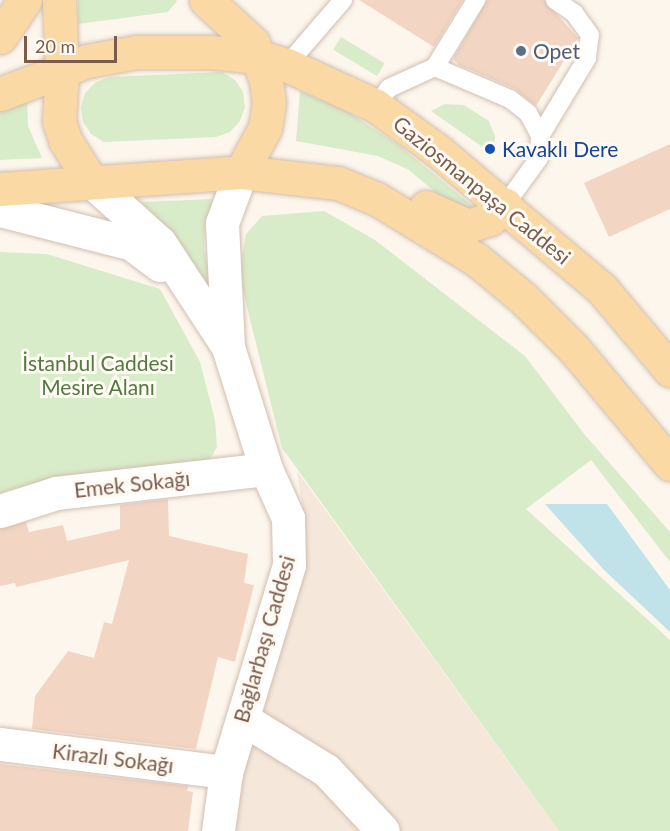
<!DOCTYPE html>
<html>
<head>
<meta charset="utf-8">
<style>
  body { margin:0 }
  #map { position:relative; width:670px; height:831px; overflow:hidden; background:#fdf6ec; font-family:Lato,sans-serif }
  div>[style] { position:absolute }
  .residential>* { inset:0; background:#f5e8da }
  .green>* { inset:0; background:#d8ecc9; transform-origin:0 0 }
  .water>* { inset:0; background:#bfe3e8 }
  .building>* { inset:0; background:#f3d5c3 }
  .roads { filter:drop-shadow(0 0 2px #d1beb0) drop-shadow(0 0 2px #d1beb0) }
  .service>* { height:18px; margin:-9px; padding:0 9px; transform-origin:9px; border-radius:9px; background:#fff }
  .minor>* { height:33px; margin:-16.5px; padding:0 16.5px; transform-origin:16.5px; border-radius:16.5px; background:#fff }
  .tertiary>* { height:33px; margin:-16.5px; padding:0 16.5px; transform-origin:16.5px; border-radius:16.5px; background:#fff }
  .primary>* { height:33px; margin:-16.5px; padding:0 16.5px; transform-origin:16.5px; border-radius:16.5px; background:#fbd9a5 }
  .dots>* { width:16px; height:16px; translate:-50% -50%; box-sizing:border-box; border:3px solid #fffaf3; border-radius:50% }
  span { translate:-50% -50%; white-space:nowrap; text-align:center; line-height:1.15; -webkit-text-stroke:6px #fffaf3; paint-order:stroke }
  .service-label { font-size:21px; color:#4e5e75 }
  .left { translate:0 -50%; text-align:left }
  .transit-label { font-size:21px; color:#164399 }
  .street-label { font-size:21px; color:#7a5c4d }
  .park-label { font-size:21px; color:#537a41 }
  .scale { position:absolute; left:24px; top:36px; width:93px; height:27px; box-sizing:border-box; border:3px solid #7a5c4d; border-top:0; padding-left:8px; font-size:18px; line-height:21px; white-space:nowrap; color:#7a5c4d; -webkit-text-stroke:4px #fffaf3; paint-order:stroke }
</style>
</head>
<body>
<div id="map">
  <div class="residential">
    <i style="clip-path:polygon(297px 471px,559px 831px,235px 831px,243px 769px,306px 536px)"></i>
  </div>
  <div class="green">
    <i style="clip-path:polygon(78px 0,176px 0,177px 1px,168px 12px,78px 24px)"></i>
    <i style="left:341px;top:37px;width:51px;height:15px;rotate:31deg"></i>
    <i style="clip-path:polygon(222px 72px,235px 80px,243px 92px,245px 107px,240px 121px,230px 132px,216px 137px,104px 142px,91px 134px,83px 122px,81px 107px,85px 93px,96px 82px,110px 77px)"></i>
    <i style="clip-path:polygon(300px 91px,348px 112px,397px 144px,473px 206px,473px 212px,460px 213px,409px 170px,378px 156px,296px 141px)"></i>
    <i style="clip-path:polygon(27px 98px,28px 126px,42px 158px,0 160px,0 110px)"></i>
    <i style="clip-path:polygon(445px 104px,464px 105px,489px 121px,495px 136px,494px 155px,431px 111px)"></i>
    <i style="clip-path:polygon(214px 199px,205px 224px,204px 248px,211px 289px,168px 229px,141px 202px)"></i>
    <i style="clip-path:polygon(324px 211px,375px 240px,525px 356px,585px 435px,670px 532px,670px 562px,591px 460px,526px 509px,670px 640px,670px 831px,559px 831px,282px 448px,239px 275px,246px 234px,262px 216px)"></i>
    <i style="clip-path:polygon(0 252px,47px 254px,160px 289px,200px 362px,215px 420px,217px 447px,209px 461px,59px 476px,0 493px)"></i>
  </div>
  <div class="water">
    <i style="clip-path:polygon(545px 504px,607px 504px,670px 590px,670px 632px,604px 570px)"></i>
  </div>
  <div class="building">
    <i style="clip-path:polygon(359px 0,463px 0,434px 47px)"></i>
    <i style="clip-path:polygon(487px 0,544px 0,578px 38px,536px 106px,515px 89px,459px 65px,453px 59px)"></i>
    <i style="clip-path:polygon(670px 144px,670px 209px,609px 237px,584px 183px)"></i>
    <i style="clip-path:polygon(168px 499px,169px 536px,248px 554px,244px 583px,254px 585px,235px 662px,218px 657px,196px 749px,32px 729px,35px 696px,68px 651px,94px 658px,104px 622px,112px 624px,129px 560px,16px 587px,15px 583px,0 586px,0 529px,26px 522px,29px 532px,63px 525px,67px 541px,120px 529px,120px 505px)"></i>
    <i style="clip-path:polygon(0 764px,188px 786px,187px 791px,193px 792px,188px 831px,0 831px)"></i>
  </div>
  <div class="roads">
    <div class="service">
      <i style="left:287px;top:65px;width:86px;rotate:-49.3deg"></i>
      <i style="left:435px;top:67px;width:79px;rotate:-58.5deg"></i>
      <i style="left:376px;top:106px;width:22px;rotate:-54deg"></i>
      <i style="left:389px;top:88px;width:51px;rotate:-24.5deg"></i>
      <i style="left:435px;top:67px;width:82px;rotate:23.1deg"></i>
      <i style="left:510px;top:99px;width:23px;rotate:38deg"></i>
      <i style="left:528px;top:113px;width:26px;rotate:62deg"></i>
      <i style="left:540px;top:136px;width:22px;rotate:93deg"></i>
      <i style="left:539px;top:158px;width:58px;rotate:125.9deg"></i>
      <i style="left:540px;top:136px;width:91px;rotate:-58.9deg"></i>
      <i style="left:587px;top:58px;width:23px;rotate:-83deg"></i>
      <i style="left:590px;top:35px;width:27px;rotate:-126deg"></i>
      <i style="left:574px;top:13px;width:23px;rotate:-146deg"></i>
    </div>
    <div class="minor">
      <i style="left:0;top:511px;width:59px;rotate:-17.8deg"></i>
      <i style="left:56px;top:493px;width:211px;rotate:-6.5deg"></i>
      <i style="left:243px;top:719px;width:97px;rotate:31.6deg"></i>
      <i style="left:326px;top:770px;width:83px;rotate:46.9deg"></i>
      <i style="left:0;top:744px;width:228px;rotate:7.1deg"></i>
    </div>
    <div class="tertiary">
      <i style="left:90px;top:180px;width:94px;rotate:42deg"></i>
      <i style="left:160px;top:243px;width:124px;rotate:56.8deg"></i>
      <i style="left:228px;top:347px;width:128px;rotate:72.7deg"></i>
      <i style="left:266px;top:469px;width:54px;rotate:65.8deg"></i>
      <i style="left:288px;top:518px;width:47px;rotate:88.8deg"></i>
      <i style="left:289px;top:565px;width:216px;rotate:106.9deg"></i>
      <i style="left:226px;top:772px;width:60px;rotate:97.7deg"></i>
      <i style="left:0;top:210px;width:136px;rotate:14.4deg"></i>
      <i style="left:132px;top:244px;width:35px;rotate:37deg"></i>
      <i style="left:228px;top:347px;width:124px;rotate:-92.8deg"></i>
      <i style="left:222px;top:223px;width:54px;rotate:-69.6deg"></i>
    </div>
    <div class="primary">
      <i style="left:59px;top:0;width:70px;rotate:87.5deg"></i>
      <i style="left:62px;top:70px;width:51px;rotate:93.4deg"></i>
      <i style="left:59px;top:121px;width:20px;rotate:72deg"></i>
      <i style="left:65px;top:140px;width:47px;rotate:58deg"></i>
      <i style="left:206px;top:0;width:64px;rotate:42.5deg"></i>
      <i style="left:253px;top:43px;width:39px;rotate:71deg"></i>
      <i style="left:266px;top:80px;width:23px;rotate:83deg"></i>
      <i style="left:269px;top:103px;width:25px;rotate:99deg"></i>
      <i style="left:265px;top:128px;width:50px;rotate:118.6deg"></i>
      <i style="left:0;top:37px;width:45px;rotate:-56deg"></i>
      <i style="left:0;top:94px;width:93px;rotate:-20.8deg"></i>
      <i style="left:87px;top:61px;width:50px;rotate:-10.4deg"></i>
      <i style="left:136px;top:52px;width:74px"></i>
      <i style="left:210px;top:52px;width:50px;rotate:5.7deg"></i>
      <i style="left:260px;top:57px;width:28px;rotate:17deg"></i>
      <i style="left:287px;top:65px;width:98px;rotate:24.7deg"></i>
      <i style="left:376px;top:106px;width:77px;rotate:36deg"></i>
      <i style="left:438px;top:151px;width:214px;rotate:40.1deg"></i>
      <i style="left:602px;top:289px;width:106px;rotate:50deg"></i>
      <i style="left:0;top:189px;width:242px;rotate:-4deg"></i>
      <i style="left:241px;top:172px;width:98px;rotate:6.5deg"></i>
      <i style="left:338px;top:183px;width:42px;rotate:22.3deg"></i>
      <i style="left:377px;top:199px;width:117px;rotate:31.4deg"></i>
      <i style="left:477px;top:260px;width:60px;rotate:39.6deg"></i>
      <i style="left:523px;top:298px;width:72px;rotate:45deg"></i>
      <i style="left:574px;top:349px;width:150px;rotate:50.1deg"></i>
      <i style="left:426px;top:207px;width:46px;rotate:24.3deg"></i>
      <i style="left:468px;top:226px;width:23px;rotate:-18deg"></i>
      <i style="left:490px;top:219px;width:21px;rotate:-43deg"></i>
    </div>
  </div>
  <div class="dots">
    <i style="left:521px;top:51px;background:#5c6f8a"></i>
    <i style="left:490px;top:149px;background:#1a4fb4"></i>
  </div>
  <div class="service-label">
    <span class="left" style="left:533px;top:51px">Opet</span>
  </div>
  <div class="transit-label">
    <span class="left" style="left:502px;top:149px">Kavaklı Dere</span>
  </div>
  <div class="street-label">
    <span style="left:482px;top:190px;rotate:39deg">Gaziosmanpaşa Caddesi</span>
    <span style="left:132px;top:484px;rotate:-6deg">Emek Sokağı</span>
    <span style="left:264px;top:639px;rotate:-74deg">Bağlarbaşı Caddesi</span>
    <span style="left:113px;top:758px;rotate:7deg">Kirazlı Sokağı</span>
  </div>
  <div class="park-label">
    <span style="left:98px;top:375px">İstanbul Caddesi<br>Mesire Alanı</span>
  </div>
  <div class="scale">20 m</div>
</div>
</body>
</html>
